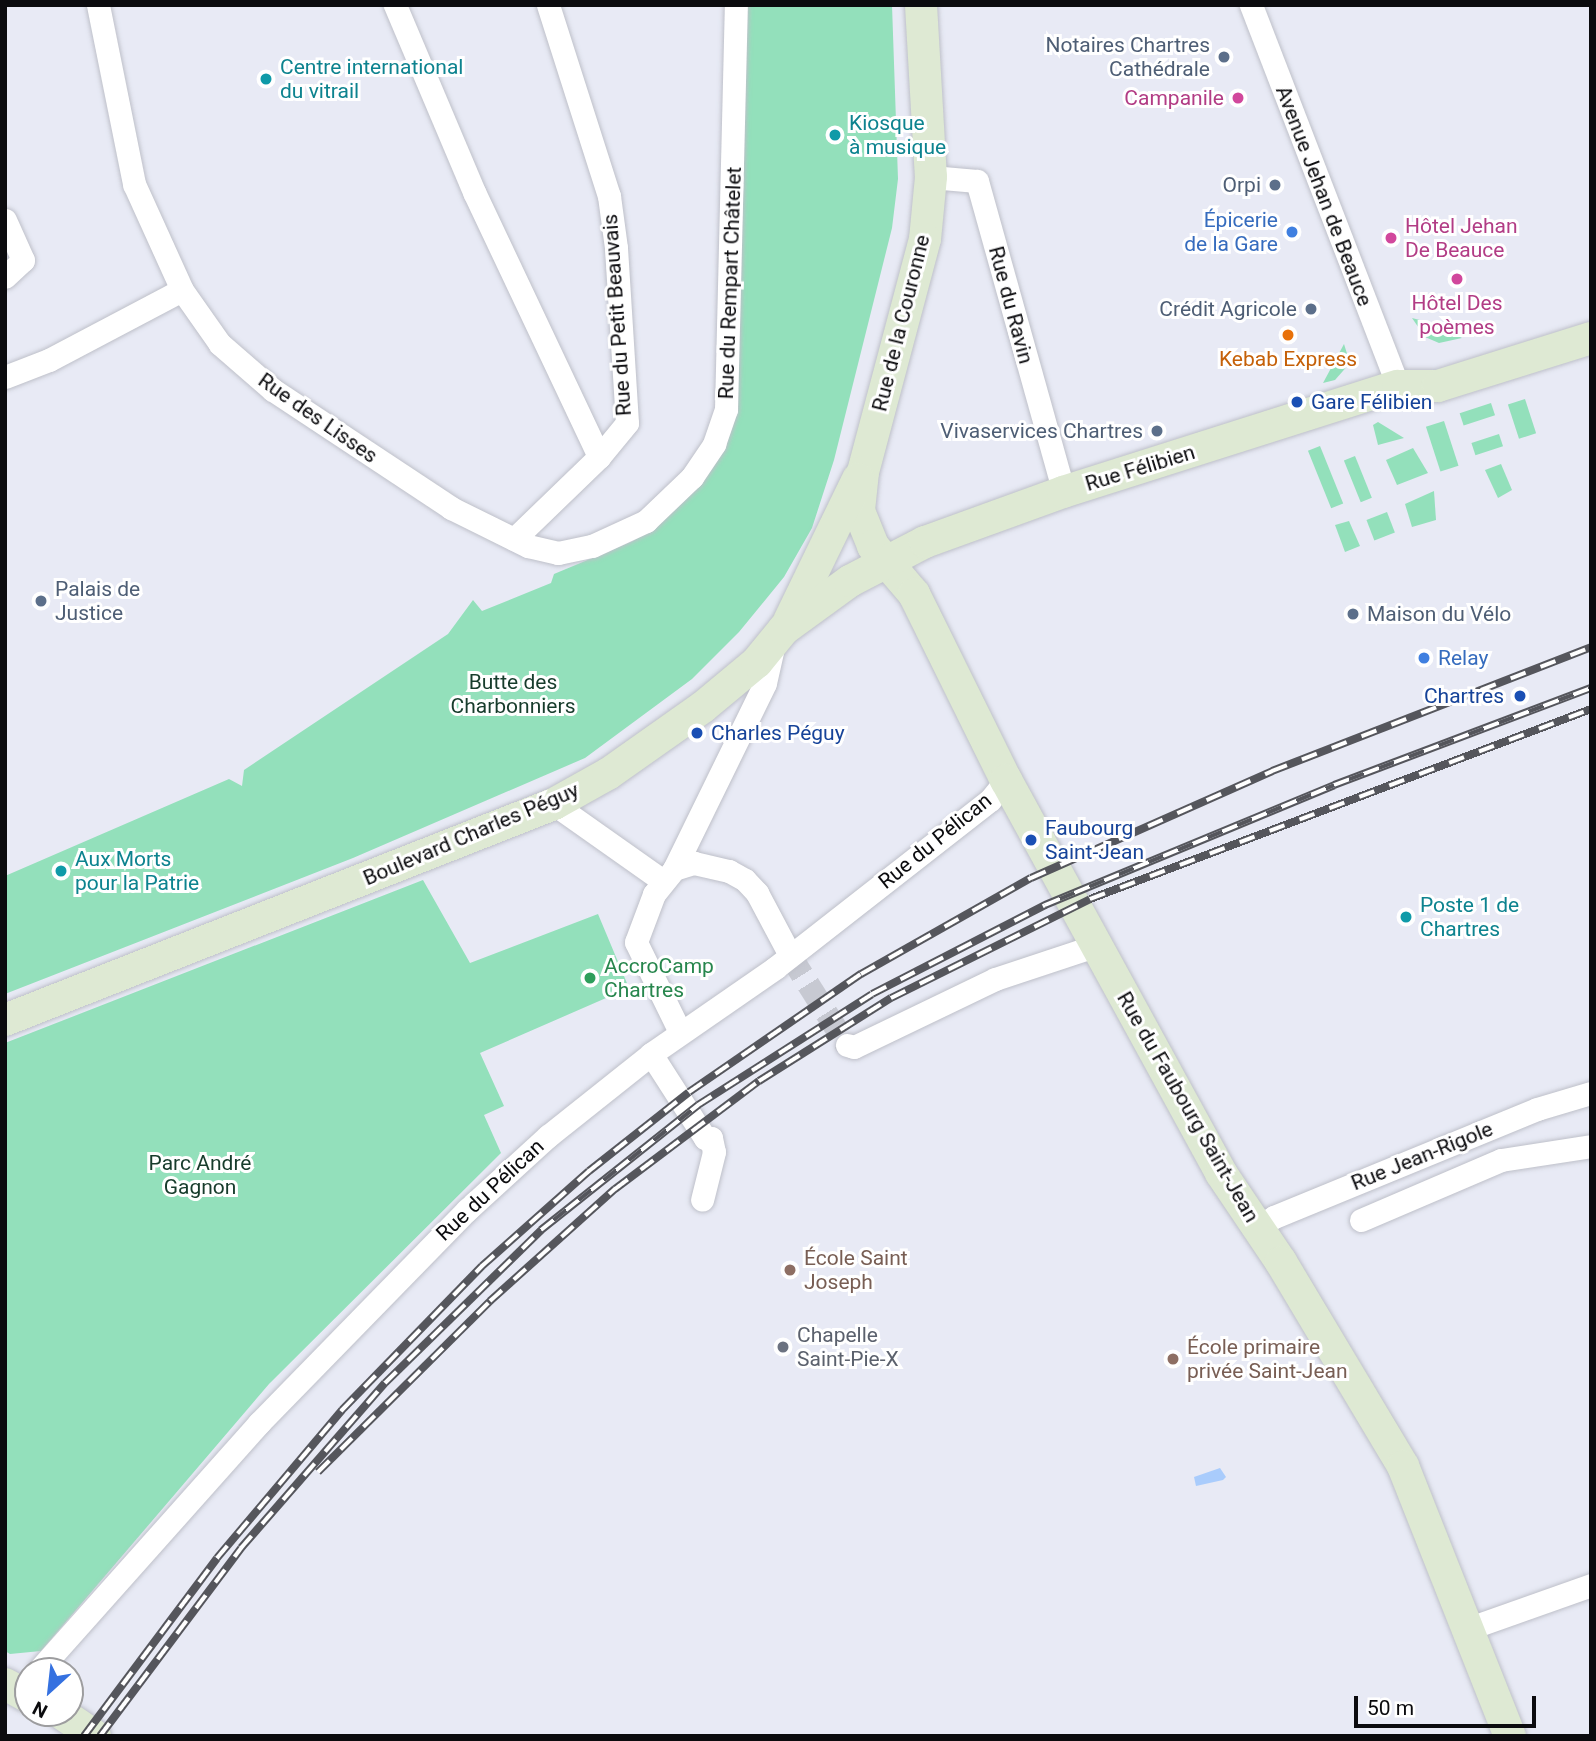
<!DOCTYPE html>
<html>
<head>
<meta charset="utf-8">
<style>
  body { margin:0 }
  #map { position:relative; width:1596px; height:1741px; overflow:hidden; background:#e8eaf5; font-family:Roboto,sans-serif }
  div>[style] { position:absolute }
  .green>* { inset:0; background:#93e0bb; transform-origin:0 0 }
  .water>* { inset:0; background:#a9ccfc }
  .street-tunnel>* { height:23px; margin-top:-11.5px; transform-origin:0; background:repeating-linear-gradient(90deg,#c7c9d2 0 23px,transparent 0 34px) }
  .roads { filter:drop-shadow(0 0 2px #bec0c9) drop-shadow(0 0 2px #bec0c9) }
  .street>* { height:23px; margin:-11.5px; padding:0 11.5px; transform-origin:11.5px; border-radius:11.5px; background:#fff }
  .secondary>* { height:32px; margin:-16px; padding:0 16px; transform-origin:16px; border-radius:16px; background:#dee9d3 }
  .rail>* { height:8px; margin-top:-4px; transform-origin:0; background:repeating-linear-gradient(90deg,#fff 0 16px,#55565c 0 32px); box-sizing:border-box; border-block:2px solid #55565c }
  .dots>* { width:19px; height:19px; translate:-50% -50%; box-sizing:border-box; border:4px solid #fff; border-radius:50% }
  span { translate:-50% -50%; white-space:nowrap; text-align:center; line-height:1.15; -webkit-text-stroke:6px #fff; paint-order:stroke }
  .service-label { font-size:21px; color:#4e5e75 }
  .right { translate:-100% -50%; text-align:right }
  .left { translate:0 -50%; text-align:left }
  .culture-label { font-size:21px; color:#0d838f }
  .hotel-label { font-size:21px; color:#b23c85 }
  .street-label { font-size:21px; color:#0b0b0e }
  .shop-label { font-size:21px; color:#366cbe }
  .food-label { font-size:21px; color:#c56008 }
  .transit-label { font-size:21px; color:#164399 }
  .park-label { font-size:21px; color:#173c2c }
  .leisure-label { font-size:21px; color:#27864d }
  .education-label { font-size:21px; color:#785e54 }
  .worship-label { font-size:21px; color:#5b616d }
  .frame { position:absolute; inset:0; border:7px solid #0b0b0e; pointer-events:none }
  .north { position:absolute; left:14px; top:1657px; width:70px; height:70px; box-sizing:border-box; background:#fff; border:2px solid #9d9d9f; border-radius:50%; rotate:207deg; font-size:19px; font-weight:700; line-height:28px; text-align:center; color:#0b0b0e }
  .north::after { content:''; display:block; margin:auto; width:24px; height:32px; background:#3571e0; clip-path:polygon(50% 0,100% 100%,50% 72%,0 100%) }
  .scale { position:absolute; left:1354px; top:1696px; width:182px; height:32px; box-sizing:border-box; border:4px solid #0b0b0e; border-top:0; padding-left:9px; font-size:21px; line-height:24px; white-space:nowrap; color:#0b0b0e; -webkit-text-stroke:5px #fff; paint-order:stroke }
</style>
</head>
<body>
<div id="map">
  <div class="green">
    <i style="clip-path:polygon(741px 5px,892px 5px,898px 179px,892px 228px,834px 460px,812px 528px,784px 577px,739px 632px,692px 679px,585px 758px,353px 858px,5px 994px,5px 876px,229px 779px,242px 786px,244px 770px,448px 634px,473px 600px,482px 611px,551px 583px,554px 574px,633px 541px,659px 524px,695px 490px,730px 411px)"></i>
    <i style="clip-path:polygon(1412px 318px,1435px 324px,1462px 338px,1439px 343px,1425px 337px)"></i>
    <i style="clip-path:polygon(1344px 344px,1350px 363px,1335px 380px,1323px 383px)"></i>
    <i style="left:1525px;top:399px;width:36px;height:18px;rotate:72deg"></i>
    <i style="left:1491px;top:403px;width:13px;height:33px;rotate:72deg"></i>
    <i style="left:1444px;top:421px;width:47px;height:19px;rotate:72deg"></i>
    <i style="clip-path:polygon(1378px 422px,1404px 438px,1378px 445px,1373px 425px)"></i>
    <i style="left:1499px;top:434px;width:13px;height:29px;rotate:72deg"></i>
    <i style="left:1320px;top:446px;width:62px;height:13px;rotate:68deg"></i>
    <i style="clip-path:polygon(1413px 448px,1428px 473px,1397px 485px,1386px 460px)"></i>
    <i style="left:1355px;top:456px;width:45px;height:12px;rotate:68deg"></i>
    <i style="clip-path:polygon(1501px 464px,1512px 490px,1498px 498px,1485px 470px)"></i>
    <i style="clip-path:polygon(1434px 491px,1436px 520px,1412px 527px,1405px 504px)"></i>
    <i style="left:1387px;top:512px;width:22px;height:22px;rotate:69deg"></i>
    <i style="clip-path:polygon(1349px 521px,1360px 546px,1345px 552px,1335px 525px)"></i>
    <i style="clip-path:polygon(423px 880px,470px 963px,598px 914px,629px 988px,480px 1053px,504px 1106px,484px 1115px,501px 1153px,269px 1384px,41px 1651px,10px 1654px,5px 1651px,5px 1043px)"></i>
  </div>
  <div class="water">
    <i style="clip-path:polygon(1220px 1468px,1226px 1477px,1223px 1480px,1196px 1486px,1194px 1477px)"></i>
  </div>
  <div class="street-tunnel">
    <i style="left:790px;top:955px;width:107px;rotate:57.7deg"></i>
  </div>
  <div class="roads">
    <div class="street">
      <i style="left:98px;top:5px;width:183px;rotate:78.6deg"></i>
      <i style="left:134px;top:184px;width:116px;rotate:65.6deg"></i>
      <i style="left:182px;top:290px;width:66px;rotate:54.9deg"></i>
      <i style="left:220px;top:344px;width:70px;rotate:41deg"></i>
      <i style="left:273px;top:390px;width:214px;rotate:33.5deg"></i>
      <i style="left:451px;top:508px;width:86px;rotate:26.3deg"></i>
      <i style="left:528px;top:546px;width:31px;rotate:13deg"></i>
      <i style="left:558px;top:553px;width:35px;rotate:-12deg"></i>
      <i style="left:592px;top:546px;width:60px;rotate:-24.8deg"></i>
      <i style="left:646px;top:521px;width:64px;rotate:-43.7deg"></i>
      <i style="left:692px;top:477px;width:40px;rotate:-56deg"></i>
      <i style="left:714px;top:444px;width:37px;rotate:-71deg"></i>
      <i style="left:726px;top:409px;width:404px;rotate:-88.6deg"></i>
      <i style="left:395px;top:5px;width:203px;rotate:67.1deg"></i>
      <i style="left:474px;top:192px;width:293px;rotate:64.7deg"></i>
      <i style="left:599px;top:457px;width:118px;rotate:136deg"></i>
      <i style="left:548px;top:5px;width:201px;rotate:72.3deg"></i>
      <i style="left:609px;top:196px;width:52px;rotate:82.3deg"></i>
      <i style="left:616px;top:248px;width:175px;rotate:86.4deg"></i>
      <i style="left:627px;top:423px;width:44px;rotate:129.5deg"></i>
      <i style="left:1251px;top:5px;width:408px;rotate:68.9deg"></i>
      <i style="left:931px;top:177px;width:46px;rotate:5deg"></i>
      <i style="left:977px;top:181px;width:305px;rotate:74.4deg"></i>
      <i style="left:5px;top:220px;width:44px;rotate:65.8deg"></i>
      <i style="left:23px;top:260px;width:25px;rotate:137deg"></i>
      <i style="left:5px;top:377px;width:47px;rotate:-21.1deg"></i>
      <i style="left:49px;top:360px;width:150px;rotate:-27.8deg"></i>
      <i style="left:554px;top:804px;width:133px;rotate:35.2deg"></i>
      <i style="left:674px;top:869px;width:207px;rotate:-63.9deg"></i>
      <i style="left:765px;top:683px;width:41px;rotate:-77.3deg"></i>
      <i style="left:680px;top:1032px;width:100px;rotate:-116.1deg"></i>
      <i style="left:636px;top:942px;width:51px;rotate:-69.4deg"></i>
      <i style="left:654px;top:894px;width:32px;rotate:-51deg"></i>
      <i style="left:674px;top:869px;width:21px;rotate:-17deg"></i>
      <i style="left:694px;top:863px;width:36px;rotate:13deg"></i>
      <i style="left:729px;top:871px;width:18px;rotate:29deg"></i>
      <i style="left:745px;top:880px;width:18px;rotate:47deg"></i>
      <i style="left:757px;top:893px;width:70px;rotate:62deg"></i>
      <i style="left:847px;top:1045px;width:7px;rotate:16deg"></i>
      <i style="left:854px;top:1047px;width:157px;rotate:-25.7deg"></i>
      <i style="left:995px;top:979px;width:105px;rotate:-18.3deg"></i>
      <i style="left:651px;top:1054px;width:100px;rotate:57.3deg"></i>
      <i style="left:705px;top:1138px;width:6px"></i>
      <i style="left:711px;top:1138px;width:14px;rotate:78deg"></i>
      <i style="left:714px;top:1152px;width:49px;rotate:104deg"></i>
      <i style="left:1361px;top:1220px;width:152px;rotate:-23.2deg"></i>
      <i style="left:1501px;top:1160px;width:91px;rotate:-8.8deg"></i>
      <i style="left:1258px;top:1228px;width:19px;rotate:-35deg"></i>
      <i style="left:1274px;top:1217px;width:284px;rotate:-22.3deg"></i>
      <i style="left:1537px;top:1109px;width:56px;rotate:-16.5deg"></i>
      <i style="left:1467px;top:1629px;width:132px;rotate:-19.5deg"></i>
      <i style="left:38px;top:1671px;width:332px;rotate:-48.3deg"></i>
      <i style="left:259px;top:1423px;width:298px;rotate:-45.7deg"></i>
      <i style="left:467px;top:1210px;width:110px;rotate:-42.4deg"></i>
      <i style="left:548px;top:1136px;width:132px;rotate:-38.5deg"></i>
      <i style="left:651px;top:1054px;width:151px;rotate:-34.7deg"></i>
      <i style="left:775px;top:968px;width:273px;rotate:-38deg"></i>
      <i style="left:990px;top:800px;width:26px;rotate:-51deg"></i>
    </div>
    <div class="secondary">
      <i style="left:921px;top:5px;width:172px;rotate:86.7deg"></i>
      <i style="left:931px;top:177px;width:62px;rotate:95.5deg"></i>
      <i style="left:925px;top:239px;width:241px;rotate:104.9deg"></i>
      <i style="left:863px;top:472px;width:39px;rotate:96deg"></i>
      <i style="left:859px;top:511px;width:38px;rotate:68deg"></i>
      <i style="left:873px;top:546px;width:63px;rotate:49.5deg"></i>
      <i style="left:914px;top:594px;width:208px;rotate:63.7deg"></i>
      <i style="left:1006px;top:780px;width:448px;rotate:61.3deg"></i>
      <i style="left:1221px;top:1173px;width:107px;rotate:56deg"></i>
      <i style="left:1281px;top:1262px;width:238px;rotate:59.1deg"></i>
      <i style="left:1403px;top:1466px;width:290px;rotate:68.4deg"></i>
      <i style="left:789px;top:621px;width:158px;rotate:-64.1deg"></i>
      <i style="left:5px;top:1020px;width:590px;rotate:-21.48deg"></i>
      <i style="left:554px;top:804px;width:62px;rotate:-29.1deg"></i>
      <i style="left:608px;top:774px;width:116px;rotate:-35.2deg"></i>
      <i style="left:703px;top:707px;width:70px;rotate:-39.8deg"></i>
      <i style="left:757px;top:662px;width:43px;rotate:-50.7deg"></i>
      <i style="left:784px;top:629px;width:82px;rotate:-36deg"></i>
      <i style="left:850px;top:581px;width:85px;rotate:-27.5deg"></i>
      <i style="left:925px;top:542px;width:147px;rotate:-19.9deg"></i>
      <i style="left:1063px;top:492px;width:351px;rotate:-17.6deg"></i>
      <i style="left:1398px;top:386px;width:40px"></i>
      <i style="left:1438px;top:386px;width:160px;rotate:-17.4deg"></i>
      <i style="left:5px;top:1684px;width:26px;rotate:29deg"></i>
      <i style="left:61px;top:1713px;width:41px;rotate:34.1deg"></i>
    </div>
  </div>
  <div class="rail">
    <i style="left:318px;top:1472px;width:243px;rotate:-44.8deg"></i>
    <i style="left:490px;top:1301px;width:168px;rotate:-41.9deg"></i>
    <i style="left:615px;top:1189px;width:180px;rotate:-36.9deg"></i>
    <i style="left:759px;top:1081px;width:156px;rotate:-32.2deg"></i>
    <i style="left:891px;top:998px;width:222px;rotate:-26.4deg"></i>
    <i style="left:1090px;top:899px;width:536px;rotate:-20.77deg"></i>
    <i style="left:84px;top:1736px;width:222px;rotate:-53.2deg"></i>
    <i style="left:217px;top:1558px;width:194px;rotate:-49.8deg"></i>
    <i style="left:342px;top:1410px;width:201px;rotate:-45.8deg"></i>
    <i style="left:482px;top:1266px;width:143px;rotate:-41.6deg"></i>
    <i style="left:589px;top:1171px;width:127px;rotate:-38.3deg"></i>
    <i style="left:689px;top:1092px;width:209px;rotate:-34.5deg"></i>
    <i style="left:861px;top:974px;width:195px;rotate:-29.5deg"></i>
    <i style="left:1031px;top:878px;width:264px;rotate:-23.9deg"></i>
    <i style="left:1272px;top:771px;width:342px;rotate:-21.2deg"></i>
    <i style="left:100px;top:1736px;width:235px;rotate:-53.1deg"></i>
    <i style="left:241px;top:1548px;width:219px;rotate:-48.9deg"></i>
    <i style="left:385px;top:1383px;width:219px;rotate:-44.4deg"></i>
    <i style="left:541px;top:1230px;width:201px;rotate:-38.5deg"></i>
    <i style="left:698px;top:1105px;width:206px;rotate:-32.5deg"></i>
    <i style="left:872px;top:994px;width:195px;rotate:-27.2deg"></i>
    <i style="left:1045px;top:905px;width:313px;rotate:-22.5deg"></i>
    <i style="left:1334px;top:785px;width:275px;rotate:-20.7deg"></i>
  </div>
  <div class="dots">
    <i style="left:1224px;top:57px;background:#5c6f8a"></i>
    <i style="left:266px;top:79px;background:#0f9aa8"></i>
    <i style="left:1238px;top:98px;background:#d1479c"></i>
    <i style="left:835px;top:135px;background:#0f9aa8"></i>
    <i style="left:1275px;top:185px;background:#5c6f8a"></i>
    <i style="left:1292px;top:232px;background:#3f7fe0"></i>
    <i style="left:1391px;top:238px;background:#d1479c"></i>
    <i style="left:1457px;top:279px;background:#d1479c"></i>
    <i style="left:1311px;top:309px;background:#5c6f8a"></i>
    <i style="left:1288px;top:335px;background:#e8710a"></i>
    <i style="left:1297px;top:402px;background:#1a4fb4"></i>
    <i style="left:1157px;top:431px;background:#5c6f8a"></i>
    <i style="left:41px;top:601px;background:#5c6f8a"></i>
    <i style="left:1353px;top:614px;background:#5c6f8a"></i>
    <i style="left:1424px;top:658px;background:#3f7fe0"></i>
    <i style="left:1520px;top:696px;background:#1a4fb4"></i>
    <i style="left:697px;top:733px;background:#1a4fb4"></i>
    <i style="left:1031px;top:840px;background:#1a4fb4"></i>
    <i style="left:61px;top:871px;background:#0f9aa8"></i>
    <i style="left:1406px;top:917px;background:#0f9aa8"></i>
    <i style="left:590px;top:978px;background:#2e9e5b"></i>
    <i style="left:790px;top:1270px;background:#8d6e63"></i>
    <i style="left:783px;top:1347px;background:#6b7280"></i>
    <i style="left:1173px;top:1359px;background:#8d6e63"></i>
  </div>
  <div class="service-label">
    <span class="right" style="left:1210px;top:57px">Notaires Chartres<br>Cathédrale</span>
    <span class="right" style="left:1261px;top:185px">Orpi</span>
    <span class="right" style="left:1297px;top:309px">Crédit Agricole</span>
    <span class="right" style="left:1143px;top:431px">Vivaservices Chartres</span>
    <span class="left" style="left:55px;top:601px">Palais de<br>Justice</span>
    <span class="left" style="left:1367px;top:614px">Maison du Vélo</span>
  </div>
  <div class="culture-label">
    <span class="left" style="left:280px;top:79px">Centre international<br>du vitrail</span>
    <span class="left" style="left:849px;top:135px">Kiosque<br>à musique</span>
    <span class="left" style="left:75px;top:871px">Aux Morts<br>pour la Patrie</span>
    <span class="left" style="left:1420px;top:917px">Poste 1 de<br>Chartres</span>
  </div>
  <div class="hotel-label">
    <span class="right" style="left:1224px;top:98px">Campanile</span>
    <span class="left" style="left:1405px;top:238px">Hôtel Jehan<br>De Beauce</span>
    <span style="left:1457px;top:315px">Hôtel Des<br>poèmes</span>
  </div>
  <div class="street-label">
    <span style="left:1324px;top:196px;rotate:69deg">Avenue Jehan de Beauce</span>
    <span style="left:730px;top:283px;rotate:-88deg">Rue du Rempart Châtelet</span>
    <span style="left:1011px;top:305px;rotate:75deg">Rue du Ravin</span>
    <span style="left:617px;top:315px;rotate:-94deg">Rue du Petit Beauvais</span>
    <span style="left:901px;top:323px;rotate:-76deg">Rue de la Couronne</span>
    <span style="left:318px;top:418px;rotate:35deg">Rue des Lisses</span>
    <span style="left:1140px;top:468px;rotate:-17deg">Rue Félibien</span>
    <span style="left:471px;top:834px;rotate:-23deg">Boulevard Charles Péguy</span>
    <span style="left:935px;top:841px;rotate:-39deg">Rue du Pélican</span>
    <span style="left:1188px;top:1107px;rotate:60deg">Rue du Faubourg Saint-Jean</span>
    <span style="left:1422px;top:1156px;rotate:-22deg">Rue Jean-Rigole</span>
    <span style="left:490px;top:1190px;rotate:-43deg">Rue du Pélican</span>
  </div>
  <div class="shop-label">
    <span class="right" style="left:1278px;top:232px">Épicerie<br>de la Gare</span>
    <span class="left" style="left:1438px;top:658px">Relay</span>
  </div>
  <div class="food-label">
    <span style="left:1288px;top:359px">Kebab Express</span>
  </div>
  <div class="transit-label">
    <span class="left" style="left:1311px;top:402px">Gare Félibien</span>
    <span class="right" style="left:1504px;top:696px">Chartres</span>
    <span class="left" style="left:711px;top:733px">Charles Péguy</span>
    <span class="left" style="left:1045px;top:840px">Faubourg<br>Saint-Jean</span>
  </div>
  <div class="park-label">
    <span style="left:513px;top:694px">Butte des<br>Charbonniers</span>
    <span style="left:200px;top:1175px">Parc André<br>Gagnon</span>
  </div>
  <div class="leisure-label">
    <span class="left" style="left:604px;top:978px">AccroCamp<br>Chartres</span>
  </div>
  <div class="education-label">
    <span class="left" style="left:804px;top:1270px">École Saint<br>Joseph</span>
    <span class="left" style="left:1187px;top:1359px">École primaire<br>privée Saint-Jean</span>
  </div>
  <div class="worship-label">
    <span class="left" style="left:797px;top:1347px">Chapelle<br>Saint-Pie-X</span>
  </div>
  <div class="frame"></div>
  <div class="north">N</div>
  <div class="scale">50 m</div>
</div>
</body>
</html>
